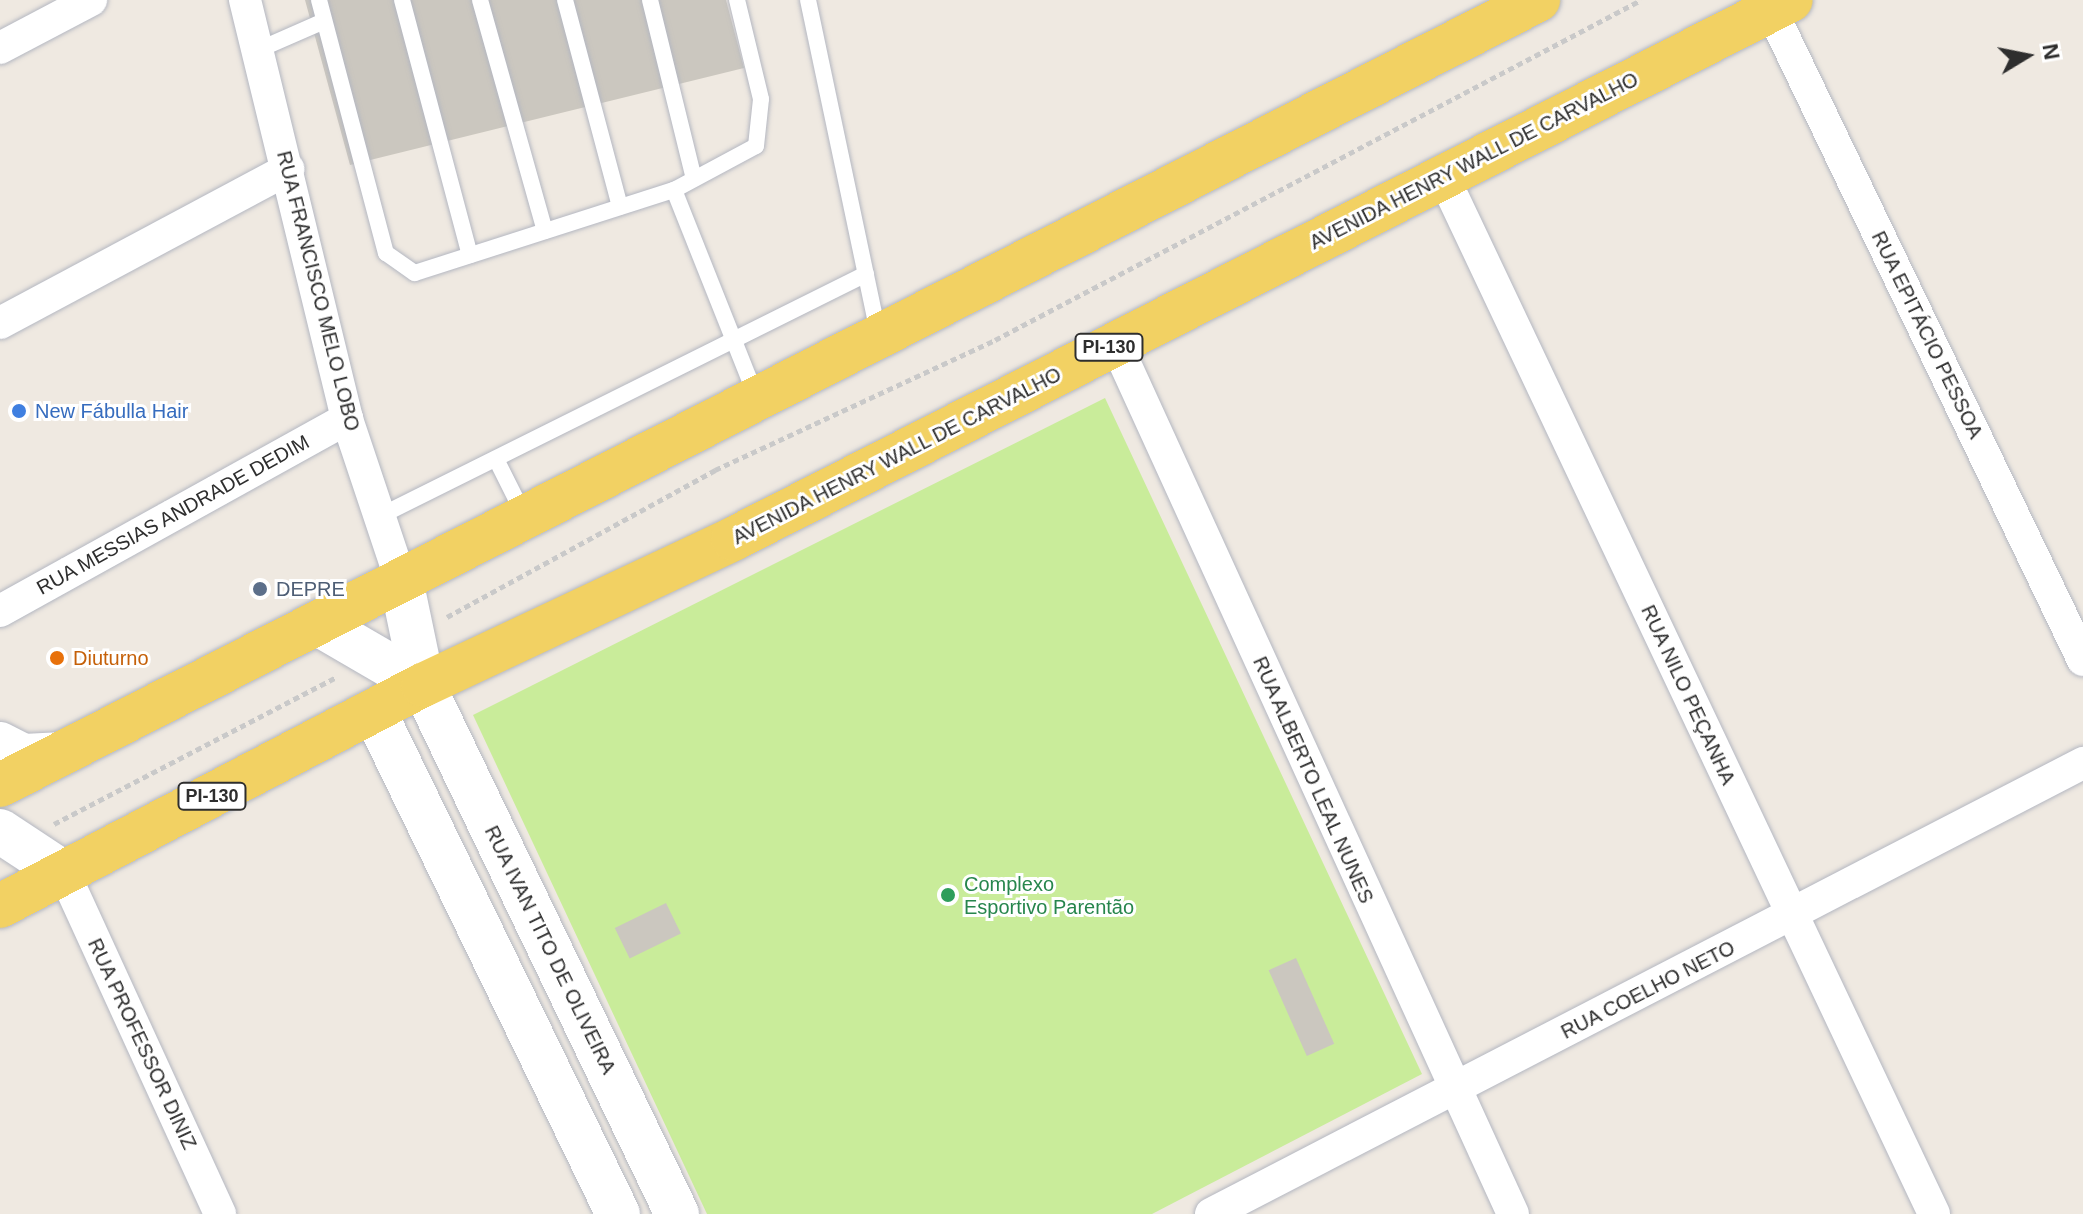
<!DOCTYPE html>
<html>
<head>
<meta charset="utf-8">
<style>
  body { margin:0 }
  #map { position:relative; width:2083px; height:1214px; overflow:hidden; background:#efe9e1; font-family:Arial,sans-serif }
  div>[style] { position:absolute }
  .pitch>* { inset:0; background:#c9ec9a }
  .building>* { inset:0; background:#cbc7bf; transform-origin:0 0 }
  .path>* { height:5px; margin-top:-2.5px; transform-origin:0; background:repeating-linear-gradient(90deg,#c9c9c9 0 6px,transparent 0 10px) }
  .roads { filter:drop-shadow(0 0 2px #b4b7c1) drop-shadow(0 0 2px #b4b7c1) }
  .lane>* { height:16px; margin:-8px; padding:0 8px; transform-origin:8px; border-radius:8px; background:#fff }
  .street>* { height:32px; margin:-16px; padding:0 16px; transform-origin:16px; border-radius:16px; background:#fff }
  .secondary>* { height:44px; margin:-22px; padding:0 22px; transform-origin:22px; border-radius:22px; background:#fff }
  .primary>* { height:44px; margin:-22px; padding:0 22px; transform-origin:22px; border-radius:22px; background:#f2d163 }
  .dots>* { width:22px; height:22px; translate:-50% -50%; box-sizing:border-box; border:4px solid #fff; border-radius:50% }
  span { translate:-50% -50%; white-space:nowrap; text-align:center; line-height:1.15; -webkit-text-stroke:6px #fff; paint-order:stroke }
  .shield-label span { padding:2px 6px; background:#fff; border:2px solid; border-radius:6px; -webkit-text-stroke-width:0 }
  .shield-label { font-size:18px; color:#2e2e2e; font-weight:700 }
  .street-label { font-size:20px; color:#2e2e2e }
  .shop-label { font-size:20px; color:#366cbe }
  .left { translate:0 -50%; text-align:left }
  .service-label { font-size:20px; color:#4e5e75 }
  .food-label { font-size:20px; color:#c56008 }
  .leisure-label { font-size:20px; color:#27864d }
  .north { position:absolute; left:1987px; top:16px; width:80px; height:80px; -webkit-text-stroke:6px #fff; paint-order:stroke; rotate:80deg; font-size:22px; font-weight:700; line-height:32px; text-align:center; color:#2e2e2e }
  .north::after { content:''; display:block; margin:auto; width:28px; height:36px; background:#2e2e2e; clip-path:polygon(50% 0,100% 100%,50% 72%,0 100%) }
</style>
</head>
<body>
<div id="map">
  <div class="pitch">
    <i style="clip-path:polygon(1105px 398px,1422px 1074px,1152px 1214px,707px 1214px,473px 715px)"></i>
  </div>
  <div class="building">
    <i style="clip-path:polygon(305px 0,726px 0,744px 68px,350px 165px)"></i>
    <i style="left:666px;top:903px;width:34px;height:57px;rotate:64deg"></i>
    <i style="left:1296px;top:958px;width:94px;height:30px;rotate:66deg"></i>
  </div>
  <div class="path">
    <i style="left:447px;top:617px;width:306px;rotate:-28.7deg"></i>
    <i style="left:715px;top:470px;width:309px;rotate:-24.9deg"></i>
    <i style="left:995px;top:340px;width:730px;rotate:-27.76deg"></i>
    <i style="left:54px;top:824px;width:318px;rotate:-27.5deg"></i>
  </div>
  <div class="roads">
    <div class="lane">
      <i style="left:319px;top:0;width:262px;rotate:75.2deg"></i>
      <i style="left:386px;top:253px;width:35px;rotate:35deg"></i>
      <i style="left:415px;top:273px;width:272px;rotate:-17.8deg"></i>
      <i style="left:674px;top:190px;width:93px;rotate:-28.2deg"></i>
      <i style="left:756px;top:146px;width:47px;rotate:-83.9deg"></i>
      <i style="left:761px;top:99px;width:102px;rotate:-103.6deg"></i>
      <i style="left:402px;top:0;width:264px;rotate:75.1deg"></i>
      <i style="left:480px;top:0;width:240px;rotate:74.3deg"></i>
      <i style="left:565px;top:0;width:214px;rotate:75.1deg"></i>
      <i style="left:650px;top:0;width:184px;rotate:76.2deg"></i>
      <i style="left:808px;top:0;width:340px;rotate:78.1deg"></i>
      <i style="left:258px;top:50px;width:72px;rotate:-23.7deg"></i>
      <i style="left:674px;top:190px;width:222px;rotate:68.3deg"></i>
      <i style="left:496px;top:459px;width:63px;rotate:63.4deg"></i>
      <i style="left:380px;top:516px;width:543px;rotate:-26.47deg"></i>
    </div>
    <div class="street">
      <i style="left:245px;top:0;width:431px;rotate:76.3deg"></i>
      <i style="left:347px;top:419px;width:170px;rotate:71.5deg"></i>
      <i style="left:1771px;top:10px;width:721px;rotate:64.36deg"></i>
      <i style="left:0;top:48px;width:103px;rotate:-27.8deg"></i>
      <i style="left:1443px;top:176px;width:1148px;rotate:64.68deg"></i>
      <i style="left:0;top:323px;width:327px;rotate:-28.1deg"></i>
      <i style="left:1116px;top:344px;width:956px;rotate:65.47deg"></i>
      <i style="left:0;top:611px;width:397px;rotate:-29deg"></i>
      <i style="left:64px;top:873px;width:375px;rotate:65.4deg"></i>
      <i style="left:1211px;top:1214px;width:982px;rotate:-27.35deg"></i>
    </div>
    <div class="secondary">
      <i style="left:401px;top:580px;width:107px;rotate:78.2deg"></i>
      <i style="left:423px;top:685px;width:587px;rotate:64.35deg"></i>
      <i style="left:320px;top:625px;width:119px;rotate:30.2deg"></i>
      <i style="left:374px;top:711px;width:559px;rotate:64.12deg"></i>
      <i style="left:0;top:744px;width:27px;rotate:27deg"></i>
      <i style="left:24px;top:756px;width:35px;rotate:-3deg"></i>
      <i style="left:0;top:831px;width:77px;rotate:33.3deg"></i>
    </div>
    <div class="primary">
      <i style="left:0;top:785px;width:1727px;rotate:-27.04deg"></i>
      <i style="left:0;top:906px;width:477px;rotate:-27.6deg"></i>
      <i style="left:423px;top:685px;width:343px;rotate:-25.2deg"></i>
      <i style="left:733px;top:539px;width:1187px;rotate:-27deg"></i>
    </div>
  </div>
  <div class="dots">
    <i style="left:19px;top:411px;background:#3f7fe0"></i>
    <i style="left:260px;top:589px;background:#5c6f8a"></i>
    <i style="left:57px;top:658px;background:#e8710a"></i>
    <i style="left:948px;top:895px;background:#2e9e5b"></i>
  </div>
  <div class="shield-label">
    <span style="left:1109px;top:347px">PI-130</span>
    <span style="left:212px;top:796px">PI-130</span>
  </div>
  <div class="street-label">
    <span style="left:1474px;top:161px;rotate:-27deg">AVENIDA HENRY WALL DE CARVALHO</span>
    <span style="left:318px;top:291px;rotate:76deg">RUA FRANCISCO MELO LOBO</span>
    <span style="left:1927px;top:335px;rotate:64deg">RUA EPITÁCIO PESSOA</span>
    <span style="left:897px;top:456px;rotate:-27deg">AVENIDA HENRY WALL DE CARVALHO</span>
    <span style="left:173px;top:515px;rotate:-29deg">RUA MESSIAS ANDRADE DEDIM</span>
    <span style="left:1688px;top:695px;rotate:65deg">RUA NILO PEÇANHA</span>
    <span style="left:1313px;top:780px;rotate:66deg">RUA ALBERTO LEAL NUNES</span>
    <span style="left:550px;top:950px;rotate:64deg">RUA IVAN TITO DE OLIVEIRA</span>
    <span style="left:1648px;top:990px;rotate:-27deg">RUA COELHO NETO</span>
    <span style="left:142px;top:1044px;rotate:65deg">RUA PROFESSOR DINIZ</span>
  </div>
  <div class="shop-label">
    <span class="left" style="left:35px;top:411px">New Fábulla Hair</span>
  </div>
  <div class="service-label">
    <span class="left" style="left:276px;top:589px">DEPRE</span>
  </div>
  <div class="food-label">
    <span class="left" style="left:73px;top:658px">Diuturno</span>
  </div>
  <div class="leisure-label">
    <span class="left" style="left:964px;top:896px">Complexo<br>Esportivo Parentão</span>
  </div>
  <div class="north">N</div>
</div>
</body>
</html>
